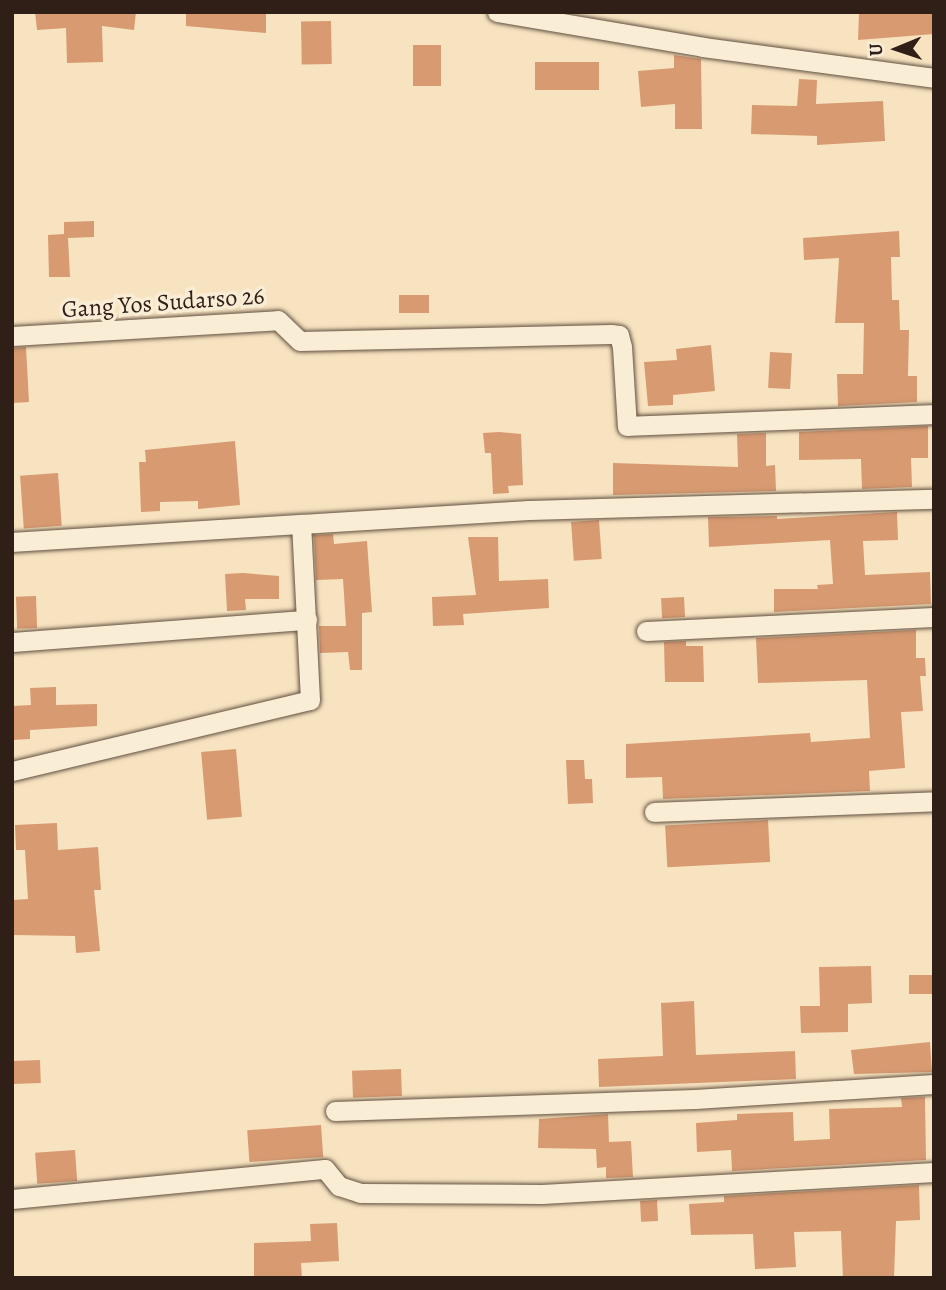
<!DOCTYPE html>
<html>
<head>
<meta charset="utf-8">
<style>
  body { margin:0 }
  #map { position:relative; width:946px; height:1290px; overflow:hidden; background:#f8e3c0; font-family:Alegreya,serif }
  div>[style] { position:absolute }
  .building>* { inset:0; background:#d79a71; transform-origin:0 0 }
  .roads { filter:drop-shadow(0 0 2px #615040) drop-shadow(0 0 2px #615040) }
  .minor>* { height:19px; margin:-9.5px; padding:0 9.5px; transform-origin:9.5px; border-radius:9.5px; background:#faedd6 }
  span { translate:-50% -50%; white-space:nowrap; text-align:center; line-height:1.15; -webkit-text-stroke:7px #faedd6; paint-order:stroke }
  .street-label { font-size:24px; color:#2f1f16 }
  .frame { position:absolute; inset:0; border:14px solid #2f1f16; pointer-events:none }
  .north { position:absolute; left:862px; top:14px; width:70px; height:70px; -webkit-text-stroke:5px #faedd6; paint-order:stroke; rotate:268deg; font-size:19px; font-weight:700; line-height:28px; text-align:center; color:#2f1f16 }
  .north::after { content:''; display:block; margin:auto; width:24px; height:32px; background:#2f1f16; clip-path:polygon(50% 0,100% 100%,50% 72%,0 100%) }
</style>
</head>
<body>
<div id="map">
  <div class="building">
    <i style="clip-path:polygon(35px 12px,136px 12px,134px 30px,102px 26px,103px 62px,67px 63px,66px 28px,37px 30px)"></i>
    <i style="clip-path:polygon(186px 12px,266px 12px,266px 33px,186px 26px)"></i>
    <i style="clip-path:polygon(859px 12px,934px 12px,934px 34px,858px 40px)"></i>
    <i style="left:331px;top:21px;width:43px;height:30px;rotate:89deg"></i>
    <i style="left:413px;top:45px;width:28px;height:41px"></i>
    <i style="clip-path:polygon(674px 55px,701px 59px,702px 129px,675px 129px,675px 104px,641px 107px,638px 71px,674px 68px)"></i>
    <i style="left:535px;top:62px;width:64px;height:28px"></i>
    <i style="clip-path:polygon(799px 79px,817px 80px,816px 104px,883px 101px,885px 141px,817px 145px,817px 136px,751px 134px,752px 105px,797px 106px)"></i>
    <i style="clip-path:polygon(94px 221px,94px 237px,68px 238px,70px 277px,49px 277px,48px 235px,64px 234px,64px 222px)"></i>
    <i style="clip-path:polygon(899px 231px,900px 257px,891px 257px,892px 300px,899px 300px,900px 330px,909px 330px,908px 376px,917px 376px,917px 402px,838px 406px,837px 374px,863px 374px,864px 323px,835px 323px,839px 258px,804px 260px,803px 238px)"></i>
    <i style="left:399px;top:295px;width:30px;height:18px"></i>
    <i style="clip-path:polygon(711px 345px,715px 391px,673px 395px,673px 405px,648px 406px,644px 362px,677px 360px,676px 349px)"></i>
    <i style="clip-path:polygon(26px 347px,29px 402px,12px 403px,12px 348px)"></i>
    <i style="left:770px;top:352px;width:22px;height:36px;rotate:3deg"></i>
    <i style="clip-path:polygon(928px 426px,928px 458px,911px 458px,912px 487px,862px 489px,861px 459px,799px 460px,799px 432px)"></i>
    <i style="clip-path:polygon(499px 432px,521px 434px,523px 485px,508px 486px,509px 493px,493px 494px,491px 453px,485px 453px,483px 433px)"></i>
    <i style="clip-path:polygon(766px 433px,766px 466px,775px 465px,776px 491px,613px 495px,613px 463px,738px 467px,737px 434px)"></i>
    <i style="clip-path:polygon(235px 441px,240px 505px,198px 509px,198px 501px,160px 502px,160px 511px,141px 512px,139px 462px,146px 462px,145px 450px)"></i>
    <i style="left:58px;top:473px;width:53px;height:38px;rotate:86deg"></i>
    <i style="clip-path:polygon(897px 512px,898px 540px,863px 541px,865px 575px,930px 572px,931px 604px,774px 612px,774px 589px,818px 589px,817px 585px,833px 584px,830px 540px,709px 547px,708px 517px,777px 516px,777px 519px)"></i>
    <i style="left:599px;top:520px;width:39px;height:28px;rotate:86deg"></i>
    <i style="clip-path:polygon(333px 534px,334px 544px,367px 541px,372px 612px,362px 613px,362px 670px,350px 670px,348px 652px,320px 653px,319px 626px,346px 626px,343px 579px,316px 580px,314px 535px)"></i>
    <i style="clip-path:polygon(468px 537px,498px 537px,499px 581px,548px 579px,549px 608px,463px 614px,464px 625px,433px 626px,432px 597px,476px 595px)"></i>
    <i style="clip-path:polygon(243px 573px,279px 576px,279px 599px,245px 599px,246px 610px,227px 611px,225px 574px)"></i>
    <i style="left:36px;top:596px;width:32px;height:20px;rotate:88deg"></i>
    <i style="left:684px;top:597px;width:20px;height:23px;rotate:87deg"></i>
    <i style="clip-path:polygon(916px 630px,916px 658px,925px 658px,926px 676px,920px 676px,923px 711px,901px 712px,905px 768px,869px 771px,870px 791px,663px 799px,662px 777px,626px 778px,626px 744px,810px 733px,811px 742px,870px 738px,867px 680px,758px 683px,756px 638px)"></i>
    <i style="clip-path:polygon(686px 641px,686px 646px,703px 646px,704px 682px,665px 682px,664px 642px)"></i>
    <i style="clip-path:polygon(56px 687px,56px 705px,97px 704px,97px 726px,30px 730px,30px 739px,12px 740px,12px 706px,31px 705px,30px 688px)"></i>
    <i style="left:236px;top:749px;width:68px;height:35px;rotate:85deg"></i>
    <i style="clip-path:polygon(566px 760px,584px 760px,585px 779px,592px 779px,593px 803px,568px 804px)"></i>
    <i style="left:768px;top:820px;width:42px;height:103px;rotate:87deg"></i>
    <i style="clip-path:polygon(57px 823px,58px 850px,98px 847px,101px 890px,94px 890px,100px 951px,76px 953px,75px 936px,12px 935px,12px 900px,28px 899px,25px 850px,16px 850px,15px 825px)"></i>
    <i style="clip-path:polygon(871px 966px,872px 1003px,848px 1004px,848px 1032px,801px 1033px,800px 1006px,820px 1006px,819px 967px)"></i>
    <i style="left:934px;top:975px;width:19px;height:25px;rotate:90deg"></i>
    <i style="clip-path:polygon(694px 1001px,696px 1055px,795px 1051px,796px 1079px,599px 1087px,598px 1059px,663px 1056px,661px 1003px)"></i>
    <i style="clip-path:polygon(930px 1042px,932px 1072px,854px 1074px,851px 1050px)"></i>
    <i style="left:40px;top:1060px;width:23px;height:28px;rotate:88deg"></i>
    <i style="left:401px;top:1069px;width:27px;height:49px;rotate:88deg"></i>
    <i style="clip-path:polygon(925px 1097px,926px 1160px,732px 1171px,731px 1150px,697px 1152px,696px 1123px,737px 1120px,737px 1114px,793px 1112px,794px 1141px,830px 1139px,829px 1109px,902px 1107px,901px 1098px)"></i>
    <i style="clip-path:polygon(608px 1114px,609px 1142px,631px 1141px,633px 1177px,606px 1178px,606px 1167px,597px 1168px,596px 1149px,538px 1148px,539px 1119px)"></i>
    <i style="left:321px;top:1125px;width:32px;height:74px;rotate:86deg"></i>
    <i style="left:75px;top:1150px;width:31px;height:40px;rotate:86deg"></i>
    <i style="clip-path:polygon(919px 1185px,920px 1220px,896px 1221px,894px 1278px,843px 1278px,841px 1231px,794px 1232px,796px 1267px,755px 1269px,753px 1234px,691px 1235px,689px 1204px,724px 1202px,724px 1196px)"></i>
    <i style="left:657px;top:1200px;width:21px;height:17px;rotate:87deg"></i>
    <i style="clip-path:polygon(337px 1223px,339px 1261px,301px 1263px,302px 1278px,254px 1278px,254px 1243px,311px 1241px,310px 1224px)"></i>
  </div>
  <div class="roads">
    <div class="minor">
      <i style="left:497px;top:12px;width:209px;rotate:9.6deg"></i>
      <i style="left:703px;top:47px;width:233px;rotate:7.6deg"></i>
      <i style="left:12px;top:336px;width:266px;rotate:-3.4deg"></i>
      <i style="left:278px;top:320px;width:30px;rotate:44deg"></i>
      <i style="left:300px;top:341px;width:311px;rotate:-1.3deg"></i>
      <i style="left:611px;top:334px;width:8px;rotate:7deg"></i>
      <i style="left:619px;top:335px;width:12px;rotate:76deg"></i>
      <i style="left:622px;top:347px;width:79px;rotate:86.4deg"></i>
      <i style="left:627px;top:426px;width:307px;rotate:-2.2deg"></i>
      <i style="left:12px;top:542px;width:290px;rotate:-3.6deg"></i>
      <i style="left:646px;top:631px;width:288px;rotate:-2.8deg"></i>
      <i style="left:12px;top:642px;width:296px;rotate:-4.3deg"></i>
      <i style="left:12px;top:771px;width:306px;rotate:-13.4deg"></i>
      <i style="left:310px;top:700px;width:176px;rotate:-92.9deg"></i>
      <i style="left:301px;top:524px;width:228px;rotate:-3.5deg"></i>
      <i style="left:529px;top:510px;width:405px;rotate:-1.6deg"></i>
      <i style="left:654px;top:812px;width:280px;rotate:-2.2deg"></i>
      <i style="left:335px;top:1111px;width:360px;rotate:-1.9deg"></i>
      <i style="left:695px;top:1099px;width:239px;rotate:-3.6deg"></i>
      <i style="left:12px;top:1199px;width:314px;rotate:-5.5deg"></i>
      <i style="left:325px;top:1169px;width:22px;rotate:51deg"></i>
      <i style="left:339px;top:1186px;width:22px;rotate:18deg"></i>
      <i style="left:360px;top:1193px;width:182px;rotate:0.3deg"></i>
      <i style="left:542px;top:1194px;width:393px;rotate:-3.2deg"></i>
    </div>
  </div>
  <div class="street-label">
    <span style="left:163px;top:303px;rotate:-4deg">Gang Yos Sudarso 26</span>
  </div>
  <div class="frame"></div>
  <div class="north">U</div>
</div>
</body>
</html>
